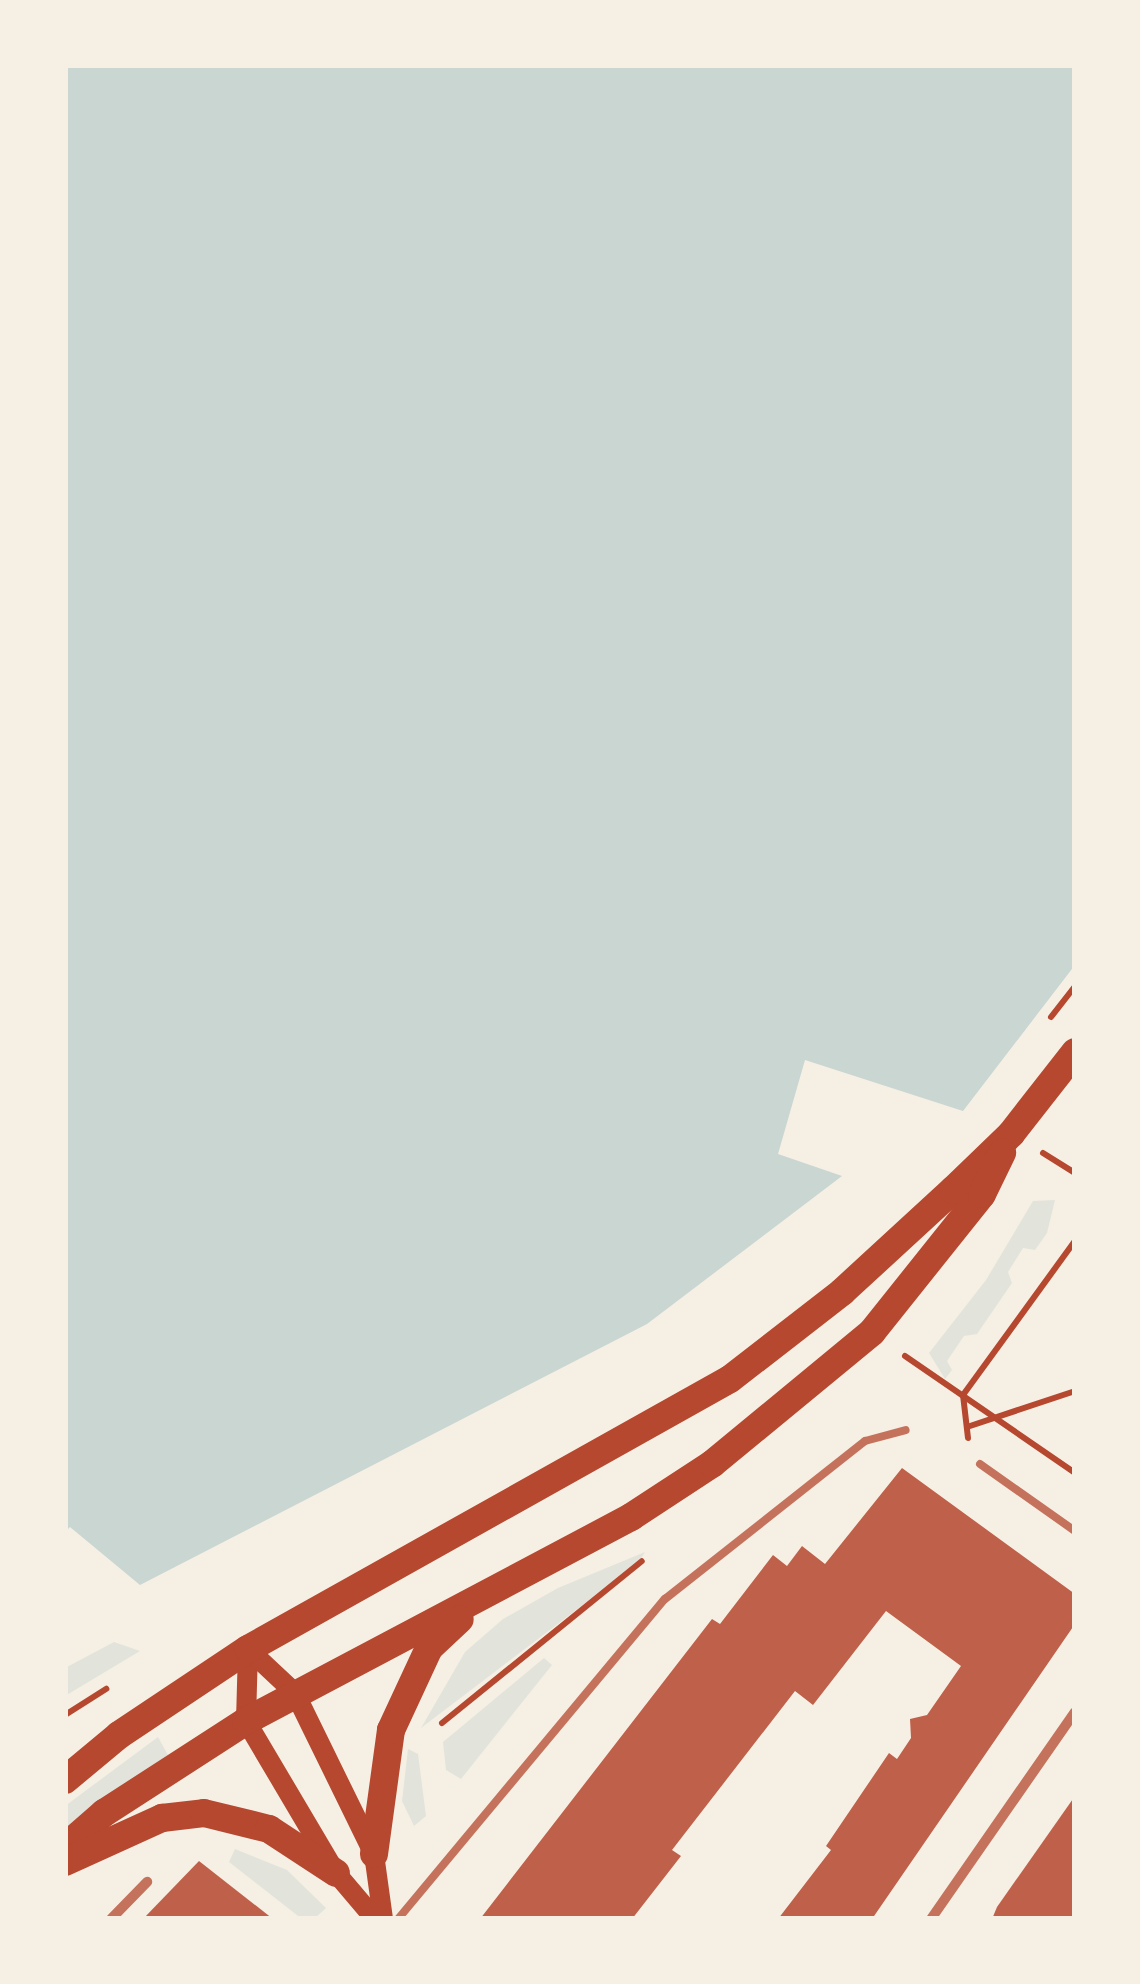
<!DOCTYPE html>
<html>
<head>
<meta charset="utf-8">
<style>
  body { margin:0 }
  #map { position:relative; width:1140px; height:1984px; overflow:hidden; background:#f6efe4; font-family:"Public Sans",sans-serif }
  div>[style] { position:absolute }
  .green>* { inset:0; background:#e2e4dc }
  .water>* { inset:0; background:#c9d6d2 }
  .building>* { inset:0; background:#bf614a }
  .path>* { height:6px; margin:-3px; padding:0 3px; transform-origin:3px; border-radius:3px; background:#b5482f }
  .service>* { height:8px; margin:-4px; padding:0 4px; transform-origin:4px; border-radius:4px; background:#c5725c }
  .minor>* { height:10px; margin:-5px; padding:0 5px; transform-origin:5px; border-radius:5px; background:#c5725c }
  .secondary>* { height:20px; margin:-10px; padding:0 10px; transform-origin:10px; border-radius:10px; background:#b5482f }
  .trunk>* { height:28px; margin:-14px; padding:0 14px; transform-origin:14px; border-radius:14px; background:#b5482f }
  span { translate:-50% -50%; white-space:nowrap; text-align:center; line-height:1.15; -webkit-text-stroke:8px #f6efe4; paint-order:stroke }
  .frame { position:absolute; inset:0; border:68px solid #f6efe4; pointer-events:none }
</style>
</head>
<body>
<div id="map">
  <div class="green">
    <i style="clip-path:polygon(1055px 1200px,1047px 1233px,1035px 1250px,1023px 1248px,1008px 1272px,1012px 1283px,977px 1334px,964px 1336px,947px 1361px,952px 1370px,945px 1379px,929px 1353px,986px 1280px,1033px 1201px)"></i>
    <i style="clip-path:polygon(645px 1552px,638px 1563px,421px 1728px,465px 1652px,503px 1619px,558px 1588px)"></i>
    <i style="clip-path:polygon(114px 1642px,140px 1651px,65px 1696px,65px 1668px)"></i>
    <i style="clip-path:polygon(544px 1658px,552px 1665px,461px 1779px,446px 1770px,443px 1742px)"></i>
    <i style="clip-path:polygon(158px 1737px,168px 1755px,65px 1828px,65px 1806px)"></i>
    <i style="clip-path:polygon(408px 1749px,418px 1754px,426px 1816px,414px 1826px,402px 1801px)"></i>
    <i style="clip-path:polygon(235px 1849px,287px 1870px,326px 1908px,314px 1919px,302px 1919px,229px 1862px)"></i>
  </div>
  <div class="water">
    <i style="clip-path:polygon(65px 65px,1075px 65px,1075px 965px,963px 1111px,805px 1060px,778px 1154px,842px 1176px,647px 1324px,140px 1585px,70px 1527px,65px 1532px)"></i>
  </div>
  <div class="building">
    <i style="clip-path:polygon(902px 1468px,1075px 1594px,1075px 1624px,872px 1919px,778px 1919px,831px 1850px,826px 1846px,889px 1753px,897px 1759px,911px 1738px,910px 1719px,927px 1715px,961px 1666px,886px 1611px,813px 1705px,795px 1691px,672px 1850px,681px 1856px,632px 1919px,480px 1919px,712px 1619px,720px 1624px,773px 1555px,787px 1566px,802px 1546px,825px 1564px)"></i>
    <i style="clip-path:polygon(1075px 1796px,1075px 1919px,992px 1919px,997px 1907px)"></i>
    <i style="clip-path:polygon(199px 1861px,273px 1919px,143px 1919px)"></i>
  </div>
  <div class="path">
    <i style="left:1051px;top:1017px;width:39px;rotate:-52deg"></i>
    <i style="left:1043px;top:1153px;width:38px;rotate:32deg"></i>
    <i style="left:905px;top:1356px;width:206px;rotate:34.5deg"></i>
    <i style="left:967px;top:1427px;width:114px;rotate:-18.4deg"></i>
    <i style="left:968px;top:1438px;width:43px;rotate:-96.6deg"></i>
    <i style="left:963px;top:1395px;width:190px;rotate:-54deg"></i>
    <i style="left:65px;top:1715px;width:49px;rotate:-32.4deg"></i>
    <i style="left:442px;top:1723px;width:257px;rotate:-39deg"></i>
  </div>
  <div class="service">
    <i style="left:980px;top:1464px;width:116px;rotate:35.2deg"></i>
    <i style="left:398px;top:1919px;width:417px;rotate:-50.2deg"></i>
    <i style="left:665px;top:1599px;width:255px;rotate:-38.3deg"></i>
    <i style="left:865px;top:1441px;width:42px;rotate:-15deg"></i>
  </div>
  <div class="minor">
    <i style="left:111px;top:1919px;width:52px;rotate:-45.8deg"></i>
    <i style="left:931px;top:1919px;width:252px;rotate:-55.2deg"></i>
  </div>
  <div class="secondary">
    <i style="left:248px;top:1649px;width:72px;rotate:91.6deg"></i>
    <i style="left:246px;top:1721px;width:177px;rotate:59.4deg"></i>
    <i style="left:336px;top:1873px;width:60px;rotate:49.7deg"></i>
    <i style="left:248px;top:1649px;width:64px;rotate:43.1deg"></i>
    <i style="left:295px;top:1693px;width:179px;rotate:63.9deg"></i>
    <i style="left:374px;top:1854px;width:66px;rotate:82.1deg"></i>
  </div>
  <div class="trunk">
    <i style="left:65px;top:1780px;width:70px;rotate:-39.8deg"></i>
    <i style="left:119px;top:1735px;width:155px;rotate:-33.7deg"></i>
    <i style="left:248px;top:1649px;width:552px;rotate:-29.26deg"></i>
    <i style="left:730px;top:1379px;width:142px;rotate:-37.8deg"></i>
    <i style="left:842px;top:1292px;width:151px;rotate:-42.6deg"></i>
    <i style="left:953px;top:1190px;width:81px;rotate:-44deg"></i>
    <i style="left:1011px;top:1134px;width:104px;rotate:-52deg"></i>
    <i style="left:65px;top:1847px;width:52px;rotate:-41.1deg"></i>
    <i style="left:104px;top:1813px;width:169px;rotate:-32.9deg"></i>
    <i style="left:246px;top:1721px;width:436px;rotate:-27.9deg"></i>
    <i style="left:631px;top:1517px;width:97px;rotate:-33.2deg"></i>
    <i style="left:712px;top:1464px;width:207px;rotate:-39.5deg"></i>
    <i style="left:872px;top:1332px;width:176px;rotate:-51.4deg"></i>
    <i style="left:982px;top:1194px;width:46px;rotate:-64deg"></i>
    <i style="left:374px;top:1854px;width:125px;rotate:-82.2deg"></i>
    <i style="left:391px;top:1730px;width:90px;rotate:-65.1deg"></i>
    <i style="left:429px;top:1648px;width:42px;rotate:-43.1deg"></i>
    <i style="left:65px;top:1862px;width:107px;rotate:-24.4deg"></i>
    <i style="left:162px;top:1818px;width:42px;rotate:-6.8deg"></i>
    <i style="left:204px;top:1813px;width:67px;rotate:13.8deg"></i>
    <i style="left:269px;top:1829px;width:80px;rotate:33.3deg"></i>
  </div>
  <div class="frame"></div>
</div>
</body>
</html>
